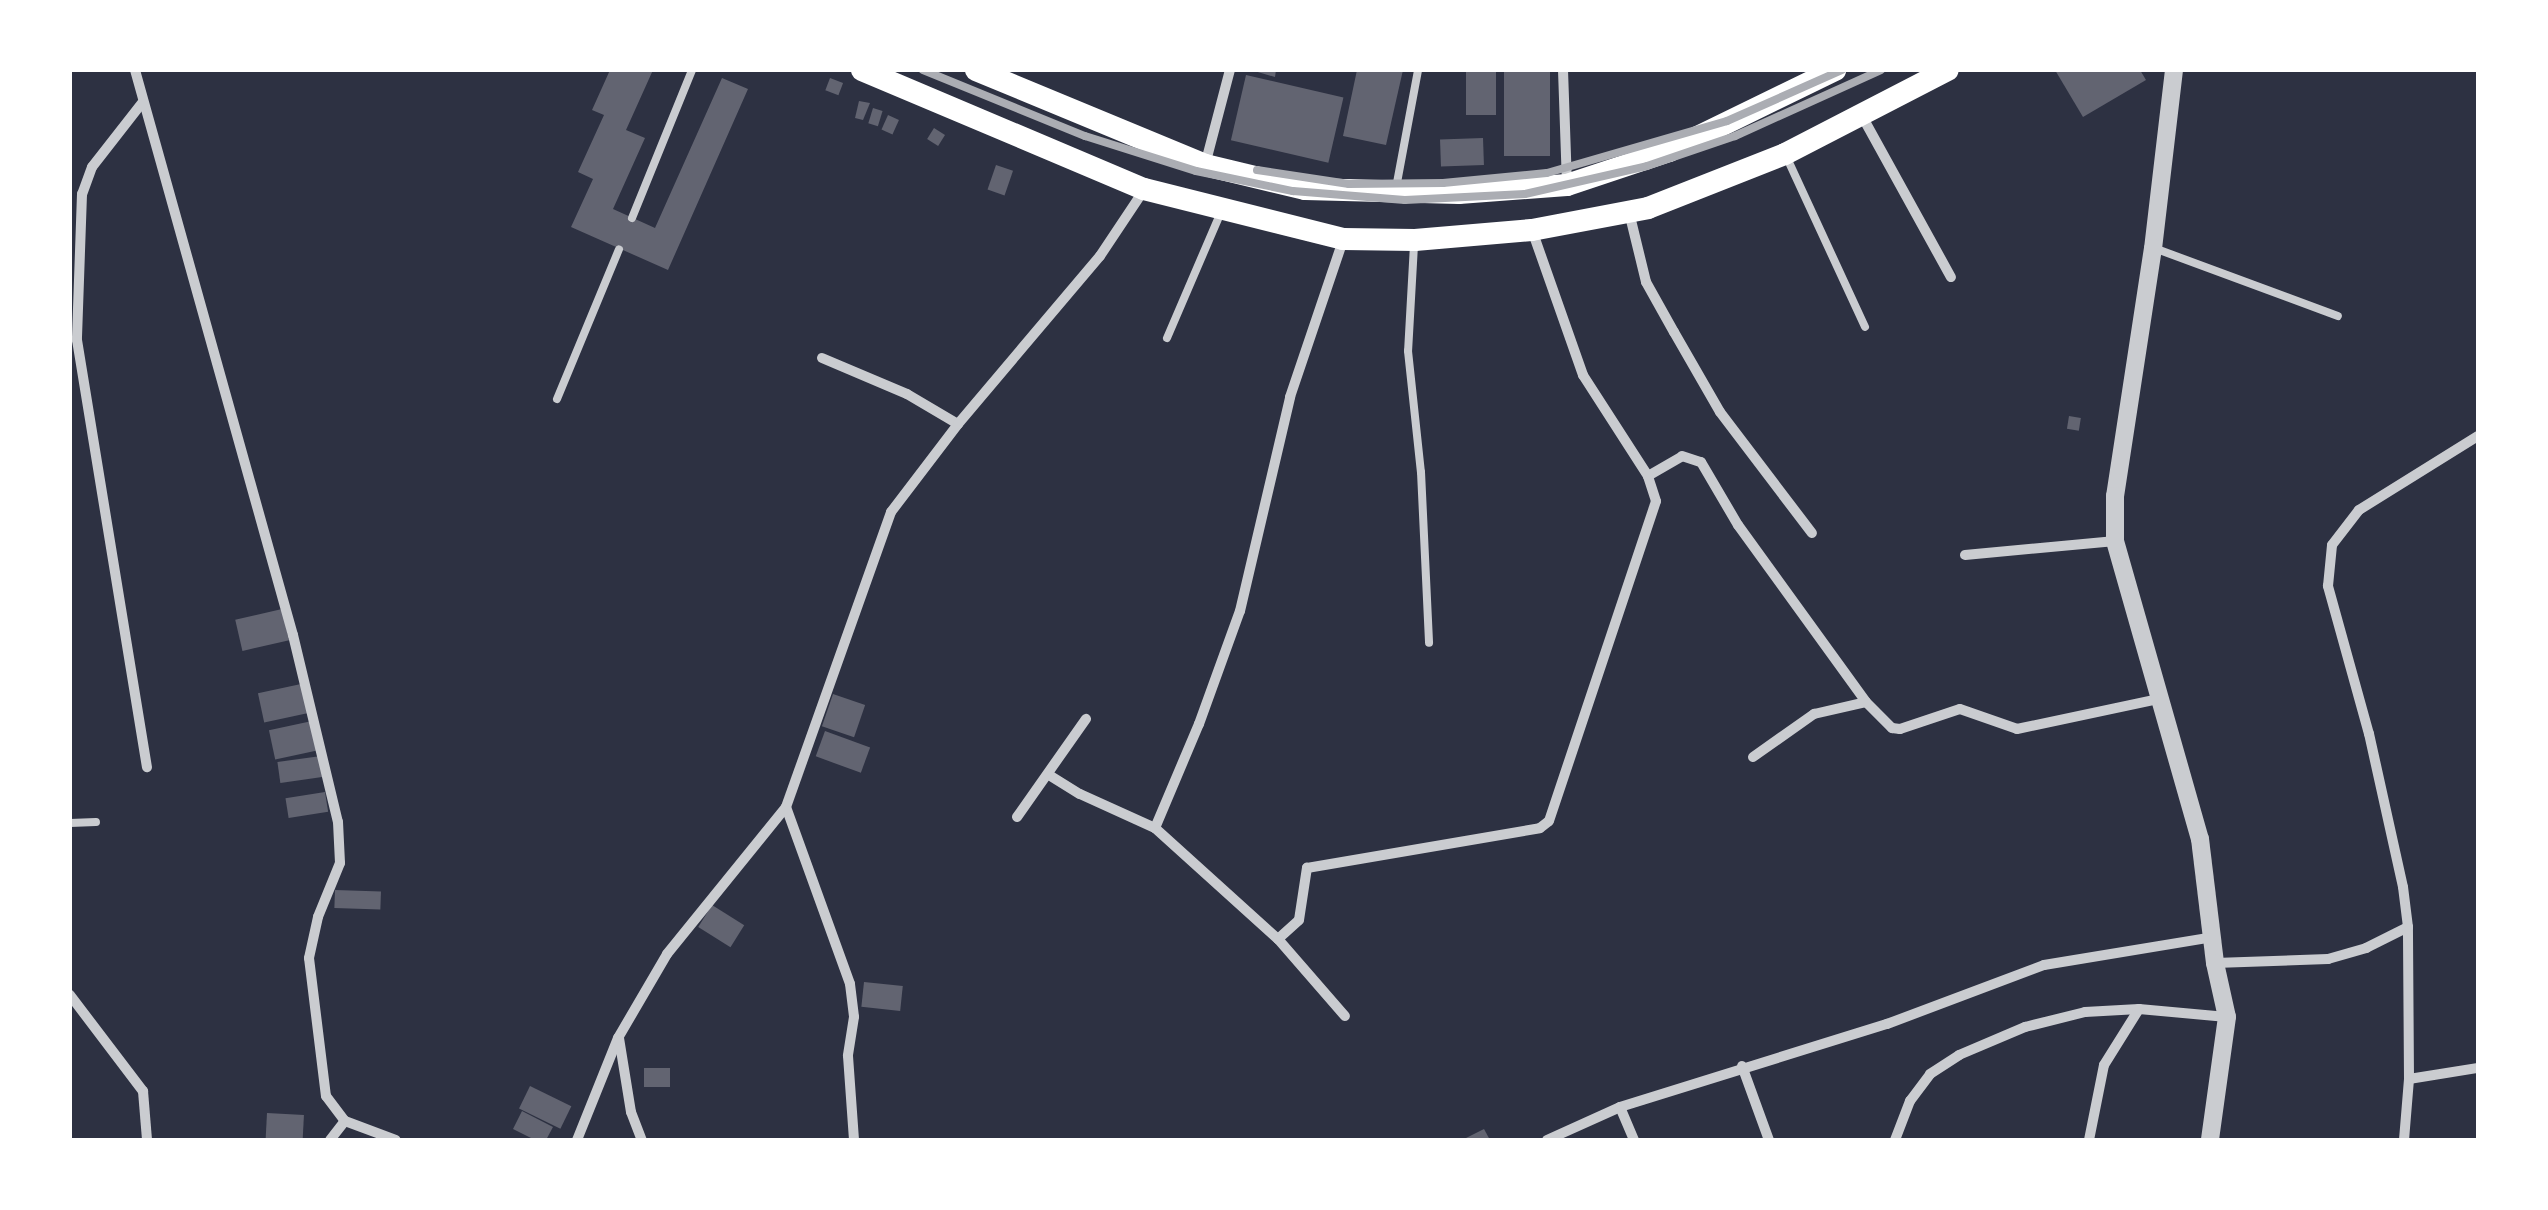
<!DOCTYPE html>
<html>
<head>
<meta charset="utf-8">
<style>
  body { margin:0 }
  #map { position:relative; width:2548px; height:1210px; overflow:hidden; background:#2d3142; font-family:"PT Sans",sans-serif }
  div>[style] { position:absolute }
  .building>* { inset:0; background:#626471; transform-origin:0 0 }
  .service>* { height:8px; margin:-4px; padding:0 4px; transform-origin:4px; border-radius:4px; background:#caccd0 }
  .minor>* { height:10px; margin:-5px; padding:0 5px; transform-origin:5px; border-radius:5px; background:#caccd0 }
  .tertiary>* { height:18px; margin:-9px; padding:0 9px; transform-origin:9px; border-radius:9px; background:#caccd0 }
  .primary>* { height:22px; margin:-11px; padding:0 11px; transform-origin:11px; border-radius:11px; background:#fff }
  .rail>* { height:8px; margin:-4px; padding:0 4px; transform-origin:4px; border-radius:4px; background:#abadb3 }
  span { translate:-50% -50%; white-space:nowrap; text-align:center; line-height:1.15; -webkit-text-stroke:10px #fff; paint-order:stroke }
  .frame { position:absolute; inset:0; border:72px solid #fff; pointer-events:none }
</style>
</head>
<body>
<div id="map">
  <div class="building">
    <i style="clip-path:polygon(610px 70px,653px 70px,626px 130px,645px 138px,613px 209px,655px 228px,722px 78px,748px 89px,668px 270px,571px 227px,593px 179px,578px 172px,604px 115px,592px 110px)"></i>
    <i style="clip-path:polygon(1251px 70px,1276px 70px,1275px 77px)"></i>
    <i style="clip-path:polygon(1357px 70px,1403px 70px,1386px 145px,1343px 136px)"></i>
    <i style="left:1466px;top:70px;width:30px;height:45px"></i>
    <i style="left:1504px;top:70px;width:46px;height:86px"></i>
    <i style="clip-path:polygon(2055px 70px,2140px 70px,2146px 80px,2083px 117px)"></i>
    <i style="left:1246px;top:75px;width:100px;height:67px;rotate:13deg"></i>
    <i style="left:830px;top:78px;width:14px;height:13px;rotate:21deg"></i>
    <i style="clip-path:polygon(859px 101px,870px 103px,863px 120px,855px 118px)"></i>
    <i style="left:873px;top:108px;width:10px;height:16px;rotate:17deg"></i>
    <i style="left:888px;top:115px;width:12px;height:16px;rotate:24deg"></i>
    <i style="left:934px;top:128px;width:13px;height:13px;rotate:32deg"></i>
    <i style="left:1483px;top:138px;width:27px;height:43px;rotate:88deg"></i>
    <i style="left:996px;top:165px;width:18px;height:26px;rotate:19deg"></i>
    <i style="left:2069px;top:416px;width:12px;height:13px;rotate:9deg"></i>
    <i style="left:282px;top:609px;width:32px;height:48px;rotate:77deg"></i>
    <i style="left:301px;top:684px;width:30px;height:44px;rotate:78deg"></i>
    <i style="left:833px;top:694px;width:34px;height:34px;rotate:19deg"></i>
    <i style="left:312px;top:721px;width:30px;height:44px;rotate:78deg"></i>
    <i style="left:825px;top:731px;width:48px;height:27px;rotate:20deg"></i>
    <i style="left:321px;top:756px;width:21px;height:44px;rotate:82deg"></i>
    <i style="left:325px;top:792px;width:20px;height:40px;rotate:81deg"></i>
    <i style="left:335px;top:890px;width:46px;height:18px;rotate:2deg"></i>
    <i style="left:712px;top:905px;width:38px;height:26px;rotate:32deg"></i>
    <i style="left:864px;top:982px;width:39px;height:25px;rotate:6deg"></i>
    <i style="left:644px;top:1068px;width:26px;height:19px"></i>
    <i style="left:530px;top:1086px;width:46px;height:25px;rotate:26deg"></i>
    <i style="clip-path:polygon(522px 1111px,553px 1127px,546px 1140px,535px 1140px,513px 1129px)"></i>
    <i style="left:267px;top:1113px;width:37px;height:26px;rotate:3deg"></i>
    <i style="clip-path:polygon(1484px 1129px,1490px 1140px,1462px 1140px)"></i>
  </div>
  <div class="service">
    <i style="left:1787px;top:158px;width:186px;rotate:65.2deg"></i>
    <i style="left:1396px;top:188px;width:120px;rotate:-79.4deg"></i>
    <i style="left:632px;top:218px;width:160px;rotate:-67.9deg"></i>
    <i style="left:1414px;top:245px;width:106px;rotate:93.2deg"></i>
    <i style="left:1408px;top:351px;width:122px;rotate:83.9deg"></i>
    <i style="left:1421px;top:472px;width:171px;rotate:87.3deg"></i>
    <i style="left:2154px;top:248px;width:196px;rotate:20.3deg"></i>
    <i style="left:1167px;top:338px;width:137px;rotate:-66.8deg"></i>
    <i style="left:557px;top:399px;width:162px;rotate:-67.5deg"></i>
    <i style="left:70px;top:823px;width:26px;rotate:-2deg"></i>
  </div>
  <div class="minor">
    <i style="left:135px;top:70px;width:587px;rotate:74.38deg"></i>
    <i style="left:293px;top:635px;width:192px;rotate:76.5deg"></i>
    <i style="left:338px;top:822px;width:41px;rotate:87.2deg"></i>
    <i style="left:340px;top:863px;width:58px;rotate:112.2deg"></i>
    <i style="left:318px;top:917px;width:42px;rotate:102.4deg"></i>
    <i style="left:309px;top:958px;width:139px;rotate:83deg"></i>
    <i style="left:326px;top:1096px;width:31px;rotate:53deg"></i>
    <i style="left:345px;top:1121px;width:54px;rotate:20.4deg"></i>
    <i style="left:1563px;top:70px;width:114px;rotate:88deg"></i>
    <i style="left:142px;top:103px;width:81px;rotate:128deg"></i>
    <i style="left:92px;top:167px;width:29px;rotate:110deg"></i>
    <i style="left:82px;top:194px;width:146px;rotate:92deg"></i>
    <i style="left:77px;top:340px;width:433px;rotate:80.7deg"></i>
    <i style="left:1862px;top:116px;width:184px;rotate:61.1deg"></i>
    <i style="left:1205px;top:165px;width:98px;rotate:-75.3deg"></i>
    <i style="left:1629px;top:212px;width:72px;rotate:76.3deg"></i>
    <i style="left:1646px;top:282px;width:57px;rotate:60.8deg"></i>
    <i style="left:1674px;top:332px;width:92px;rotate:60.1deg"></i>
    <i style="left:1720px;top:412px;width:152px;rotate:52.8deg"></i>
    <i style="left:822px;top:358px;width:92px;rotate:23deg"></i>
    <i style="left:907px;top:394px;width:59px;rotate:30.5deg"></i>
    <i style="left:1648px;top:476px;width:39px;rotate:-30deg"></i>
    <i style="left:1682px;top:456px;width:20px;rotate:18deg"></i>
    <i style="left:1701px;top:462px;width:73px;rotate:59.6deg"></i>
    <i style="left:1738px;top:525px;width:218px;rotate:54.1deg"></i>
    <i style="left:1866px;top:702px;width:37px;rotate:45deg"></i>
    <i style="left:1892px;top:728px;width:8px;rotate:7deg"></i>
    <i style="left:1900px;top:729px;width:63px;rotate:-18.4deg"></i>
    <i style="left:1960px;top:709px;width:60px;rotate:19.3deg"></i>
    <i style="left:2017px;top:729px;width:144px;rotate:-12deg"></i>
    <i style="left:1965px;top:555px;width:151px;rotate:-5.3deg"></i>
    <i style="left:1753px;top:757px;width:75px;rotate:-35.2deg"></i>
    <i style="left:1814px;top:714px;width:53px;rotate:-13deg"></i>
    <i style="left:1049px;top:775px;width:36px;rotate:32deg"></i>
    <i style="left:1080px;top:794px;width:82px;rotate:24.4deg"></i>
    <i style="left:1155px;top:828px;width:166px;rotate:42.1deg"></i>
    <i style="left:1278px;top:939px;width:102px;rotate:49deg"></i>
    <i style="left:786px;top:807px;width:188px;rotate:70.1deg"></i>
    <i style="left:850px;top:984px;width:33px;rotate:83deg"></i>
    <i style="left:854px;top:1017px;width:39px;rotate:99deg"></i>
    <i style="left:848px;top:1056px;width:84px;rotate:85.9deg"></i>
    <i style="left:1017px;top:817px;width:120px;rotate:-54.9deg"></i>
    <i style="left:1155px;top:828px;width:113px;rotate:-67.1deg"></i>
    <i style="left:1199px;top:724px;width:120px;rotate:-70.1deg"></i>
    <i style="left:1240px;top:611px;width:220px;rotate:-76.8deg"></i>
    <i style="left:1290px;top:397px;width:166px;rotate:-71.3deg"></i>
    <i style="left:1278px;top:939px;width:28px;rotate:-42deg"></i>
    <i style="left:1299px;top:920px;width:53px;rotate:-81.3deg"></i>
    <i style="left:1307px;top:868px;width:236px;rotate:-9.7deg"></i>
    <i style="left:1540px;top:828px;width:11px;rotate:-38deg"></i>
    <i style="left:1549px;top:821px;width:337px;rotate:-71.5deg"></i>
    <i style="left:1656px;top:501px;width:26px;rotate:-108deg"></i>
    <i style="left:1648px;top:476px;width:120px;rotate:-122.8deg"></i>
    <i style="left:1583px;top:375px;width:154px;rotate:-109.4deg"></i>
    <i style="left:2215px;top:963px;width:113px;rotate:-2deg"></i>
    <i style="left:2328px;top:959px;width:40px;rotate:-16deg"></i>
    <i style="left:2366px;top:948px;width:47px;rotate:-26.6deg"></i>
    <i style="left:70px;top:995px;width:121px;rotate:52.8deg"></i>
    <i style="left:143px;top:1091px;width:49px;rotate:85.3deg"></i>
    <i style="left:619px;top:1038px;width:75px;rotate:80.8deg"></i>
    <i style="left:631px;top:1112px;width:30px;rotate:69deg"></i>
    <i style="left:1742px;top:1066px;width:79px;rotate:70deg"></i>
    <i style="left:2409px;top:1079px;width:70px;rotate:-9.1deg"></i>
    <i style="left:1620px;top:1107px;width:36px;rotate:67deg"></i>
    <i style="left:330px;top:1140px;width:24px;rotate:-52deg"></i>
    <i style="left:577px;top:1140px;width:110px;rotate:-68.1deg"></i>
    <i style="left:618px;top:1038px;width:97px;rotate:-59.7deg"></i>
    <i style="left:667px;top:954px;width:189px;rotate:-51deg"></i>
    <i style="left:786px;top:807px;width:313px;rotate:-70.4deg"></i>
    <i style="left:891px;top:512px;width:111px;rotate:-52.7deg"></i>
    <i style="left:958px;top:424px;width:220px;rotate:-49.8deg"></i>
    <i style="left:1100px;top:256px;width:79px;rotate:-56.3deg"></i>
    <i style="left:1547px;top:1140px;width:80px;rotate:-24.3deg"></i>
    <i style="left:1620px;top:1107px;width:280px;rotate:-17.3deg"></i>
    <i style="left:1887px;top:1024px;width:168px;rotate:-20.6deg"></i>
    <i style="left:2044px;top:965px;width:171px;rotate:-9.4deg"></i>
    <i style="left:1895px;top:1140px;width:42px;rotate:-69deg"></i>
    <i style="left:1910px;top:1101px;width:34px;rotate:-53deg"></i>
    <i style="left:1930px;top:1074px;width:35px;rotate:-33deg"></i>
    <i style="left:1959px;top:1055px;width:72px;rotate:-23deg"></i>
    <i style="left:2025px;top:1027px;width:62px;rotate:-14deg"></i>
    <i style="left:2085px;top:1012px;width:54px;rotate:-3.2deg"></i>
    <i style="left:2139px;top:1009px;width:88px;rotate:5.2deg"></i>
    <i style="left:2089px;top:1140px;width:76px;rotate:-78.7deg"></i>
    <i style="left:2104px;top:1065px;width:66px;rotate:-58deg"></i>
    <i style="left:2404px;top:1140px;width:61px;rotate:-85.3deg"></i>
    <i style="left:2409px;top:1079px;width:152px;rotate:-90.4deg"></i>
    <i style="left:2408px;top:927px;width:40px;rotate:-97.1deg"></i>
    <i style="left:2403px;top:887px;width:157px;rotate:-102.5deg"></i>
    <i style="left:2369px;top:734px;width:154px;rotate:-105.5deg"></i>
    <i style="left:2328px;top:586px;width:41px;rotate:-84.4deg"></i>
    <i style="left:2332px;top:545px;width:44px;rotate:-52.4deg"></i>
    <i style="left:2359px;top:510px;width:140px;rotate:-31.9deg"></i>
  </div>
  <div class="tertiary">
    <i style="left:2174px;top:70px;width:179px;rotate:96.7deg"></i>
    <i style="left:2153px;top:248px;width:251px;rotate:98.7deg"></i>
    <i style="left:2115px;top:496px;width:45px;rotate:90deg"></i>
    <i style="left:2115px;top:541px;width:310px;rotate:74.1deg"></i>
    <i style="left:2200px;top:839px;width:125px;rotate:83.1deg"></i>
    <i style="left:2215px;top:963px;width:55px;rotate:77.5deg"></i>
    <i style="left:2227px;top:1017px;width:124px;rotate:97.9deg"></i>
  </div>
  <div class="primary">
    <i style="left:862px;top:70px;width:306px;rotate:22.9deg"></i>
    <i style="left:1144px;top:189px;width:205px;rotate:14.1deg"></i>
    <i style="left:1343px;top:239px;width:72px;rotate:0.8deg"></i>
    <i style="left:1415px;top:240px;width:117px;rotate:-4.9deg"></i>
    <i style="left:1532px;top:230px;width:118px;rotate:-10.7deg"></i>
    <i style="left:1648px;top:208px;width:147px;rotate:-21.5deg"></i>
    <i style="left:1785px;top:154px;width:183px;rotate:-27.3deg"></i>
    <i style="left:976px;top:70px;width:248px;rotate:22.5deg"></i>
    <i style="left:1205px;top:165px;width:103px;rotate:13.5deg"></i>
    <i style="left:1305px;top:189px;width:154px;rotate:1.5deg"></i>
    <i style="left:1459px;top:193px;width:108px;rotate:-4.2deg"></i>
    <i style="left:1567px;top:185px;width:108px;rotate:-18.4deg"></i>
    <i style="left:1669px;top:151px;width:185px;rotate:-26deg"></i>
  </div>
  <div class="rail">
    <i style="left:923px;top:70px;width:175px;rotate:22.2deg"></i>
    <i style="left:1085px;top:136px;width:116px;rotate:17.5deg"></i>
    <i style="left:1196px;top:171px;width:99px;rotate:11.7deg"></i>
    <i style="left:1293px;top:191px;width:112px;rotate:4.6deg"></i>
    <i style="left:1405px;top:200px;width:120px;rotate:-2.9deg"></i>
    <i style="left:1525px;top:194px;width:125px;rotate:-12.9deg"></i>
    <i style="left:1647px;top:166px;width:93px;rotate:-18.8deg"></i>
    <i style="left:1735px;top:136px;width:160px;rotate:-24.3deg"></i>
    <i style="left:1257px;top:170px;width:93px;rotate:8.7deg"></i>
    <i style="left:1349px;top:184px;width:94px;rotate:-0.6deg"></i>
    <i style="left:1443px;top:183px;width:104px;rotate:-5.5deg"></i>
    <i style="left:1547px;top:173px;width:187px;rotate:-16.1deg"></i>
    <i style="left:1727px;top:121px;width:126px;rotate:-23.9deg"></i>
  </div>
  <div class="frame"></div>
</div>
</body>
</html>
